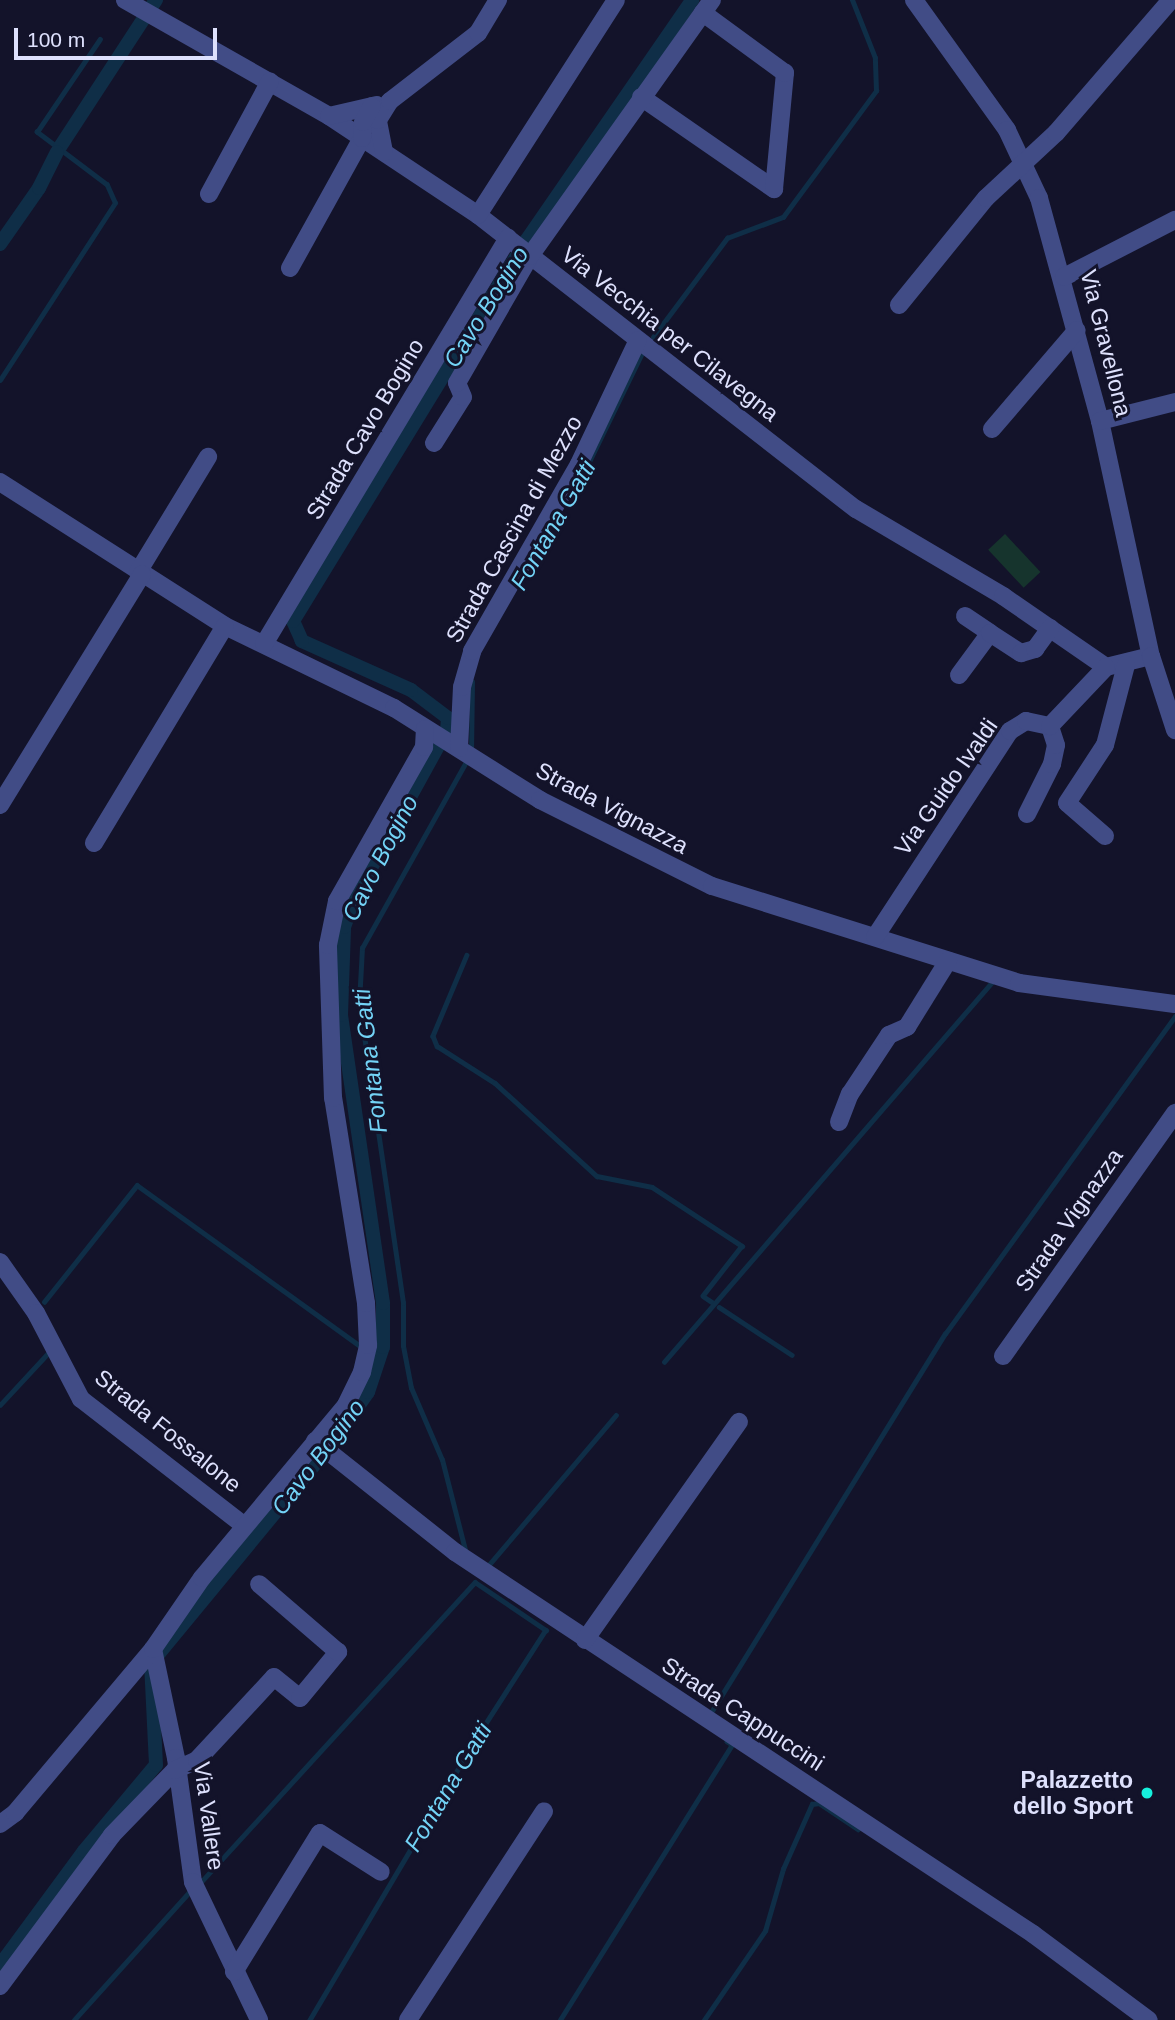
<!DOCTYPE html>
<html>
<head>
<meta charset="utf-8">
<style>
  body { margin:0 }
  #map { position:relative; width:1175px; height:2020px; overflow:hidden; background:#13132a; font-family:Arial,sans-serif }
  div>[style] { position:absolute }
  .green>* { inset:0; background:#16342d; transform-origin:0 0 }
  .stream>* { height:4.5px; margin:-2.25px; padding:0 2.25px; transform-origin:2.25px; border-radius:2.25px; background:#0f2e47 }
  .canal>* { height:14px; margin:-7px; padding:0 7px; transform-origin:7px; border-radius:7px; background:#0f2e47 }
  .minor>* { height:18px; margin:-9px; padding:0 9px; transform-origin:9px; border-radius:9px; background:#414c86 }
  .dots>* { width:19px; height:19px; translate:-50% -50%; box-sizing:border-box; border:4px solid #13132a; border-radius:50% }
  span { translate:-50% -50%; white-space:nowrap; text-align:center; line-height:1.15; -webkit-text-stroke:6px #13132a; paint-order:stroke }
  .street-label { font-size:23px; color:#dee1fd }
  .poi-label { font-size:23px; color:#dee1fd; font-weight:700 }
  .right { translate:-100% -50%; text-align:right }
  .water-label { font-size:24px; color:#73d3f6; font-style:italic }
  .scale { position:absolute; left:14px; top:28px; width:203px; height:32px; box-sizing:border-box; border:4px solid #dee1fd; border-top:0; padding-left:9px; font-size:21px; line-height:24px; white-space:nowrap; color:#dee1fd; -webkit-text-stroke:5px #13132a; paint-order:stroke }
</style>
</head>
<body>
<div id="map">
  <div class="green">
    <i style="left:1005px;top:534px;width:52px;height:23px;rotate:47deg"></i>
  </div>
  <div class="stream">
    <i style="left:653px;top:337px;width:124px;rotate:-53.2deg"></i>
    <i style="left:727px;top:238px;width:60px;rotate:-20.6deg"></i>
    <i style="left:783px;top:217px;width:157px;rotate:-53.6deg"></i>
    <i style="left:876px;top:91px;width:33px;rotate:-92deg"></i>
    <i style="left:875px;top:58px;width:62px;rotate:-111.6deg"></i>
    <i style="left:0;top:380px;width:211px;rotate:-57deg"></i>
    <i style="left:115px;top:203px;width:20px;rotate:-114deg"></i>
    <i style="left:107px;top:185px;width:88px;rotate:-142.9deg"></i>
    <i style="left:37px;top:132px;width:112px;rotate:-55.9deg"></i>
    <i style="left:584px;top:472px;width:132px;rotate:-64deg"></i>
    <i style="left:471px;top:753px;width:71px;rotate:-89.2deg"></i>
    <i style="left:467px;top:955px;width:88px;rotate:112.8deg"></i>
    <i style="left:433px;top:1036px;width:11px;rotate:68deg"></i>
    <i style="left:437px;top:1046px;width:69px;rotate:32.5deg"></i>
    <i style="left:495px;top:1083px;width:138px;rotate:42.4deg"></i>
    <i style="left:597px;top:1176px;width:56px;rotate:11.3deg"></i>
    <i style="left:652px;top:1187px;width:108px;rotate:33.2deg"></i>
    <i style="left:742px;top:1246px;width:63px;rotate:128deg"></i>
    <i style="left:703px;top:1296px;width:11px;rotate:34deg"></i>
    <i style="left:44px;top:1302px;width:149px;rotate:-51.5deg"></i>
    <i style="left:137px;top:1185px;width:275px;rotate:35.8deg"></i>
    <i style="left:719px;top:1307px;width:87px;rotate:33.3deg"></i>
    <i style="left:664px;top:1362px;width:502px;rotate:-49.2deg"></i>
    <i style="left:0;top:1405px;width:74px;rotate:-47.2deg"></i>
    <i style="left:465px;top:1550px;width:93px;rotate:-104.3deg"></i>
    <i style="left:442px;top:1460px;width:78px;rotate:-113.3deg"></i>
    <i style="left:411px;top:1388px;width:43px;rotate:-100.8deg"></i>
    <i style="left:403px;top:1346px;width:43px;rotate:-90deg"></i>
    <i style="left:403px;top:1303px;width:303px;rotate:-98.3deg"></i>
    <i style="left:359px;top:1003px;width:55px;rotate:-86.9deg"></i>
    <i style="left:362px;top:948px;width:215px;rotate:-60.8deg"></i>
    <i style="left:487px;top:1567px;width:199px;rotate:-49.7deg"></i>
    <i style="left:710px;top:1714px;width:447px;rotate:-58.3deg"></i>
    <i style="left:945px;top:1334px;width:392px;rotate:-54.1deg"></i>
    <i style="left:201px;top:1882px;width:406px;rotate:-47.6deg"></i>
    <i style="left:475px;top:1582px;width:86px;rotate:34.1deg"></i>
    <i style="left:546px;top:1630px;width:126px;rotate:122.7deg"></i>
    <i style="left:478px;top:1736px;width:330px;rotate:120.6deg"></i>
    <i style="left:74px;top:2020px;width:175px;rotate:-48deg"></i>
    <i style="left:560px;top:2020px;width:324px;rotate:-58deg"></i>
    <i style="left:732px;top:1745px;width:6px;rotate:-149deg"></i>
    <i style="left:704px;top:2020px;width:108px;rotate:-55.6deg"></i>
    <i style="left:765px;top:1931px;width:65px;rotate:-73.8deg"></i>
    <i style="left:783px;top:1869px;width:71px;rotate:-66deg"></i>
    <i style="left:812px;top:1804px;width:7px;rotate:-8deg"></i>
    <i style="left:819px;top:1803px;width:47px;rotate:33.7deg"></i>
  </div>
  <div class="canal">
    <i style="left:60px;top:147px;width:176px;rotate:-56.9deg"></i>
    <i style="left:0;top:244px;width:68px;rotate:-55.1deg"></i>
    <i style="left:39px;top:188px;width:40px;rotate:-63.4deg"></i>
    <i style="left:0;top:1965px;width:142px;rotate:-53.6deg"></i>
    <i style="left:84px;top:1851px;width:112px;rotate:-50.1deg"></i>
    <i style="left:156px;top:1765px;width:102px;rotate:-92.8deg"></i>
    <i style="left:151px;top:1663px;width:283px;rotate:-50.5deg"></i>
    <i style="left:331px;top:1445px;width:65px;rotate:-55.1deg"></i>
    <i style="left:368px;top:1392px;width:47px;rotate:-71.6deg"></i>
    <i style="left:383px;top:1347px;width:44px;rotate:-90deg"></i>
    <i style="left:383px;top:1303px;width:291px;rotate:-98.3deg"></i>
    <i style="left:341px;top:1015px;width:88px;rotate:-88deg"></i>
    <i style="left:344px;top:927px;width:30px;rotate:-70deg"></i>
    <i style="left:354px;top:899px;width:193px;rotate:-61.2deg"></i>
    <i style="left:447px;top:730px;width:12px;rotate:-85deg"></i>
    <i style="left:448px;top:718px;width:46px;rotate:-142.9deg"></i>
    <i style="left:411px;top:690px;width:120px;rotate:-155.8deg"></i>
    <i style="left:302px;top:641px;width:22px;rotate:-114deg"></i>
    <i style="left:293px;top:621px;width:446px;rotate:-58.5deg"></i>
    <i style="left:526px;top:241px;width:293px;rotate:-55.4deg"></i>
  </div>
  <div class="minor">
    <i style="left:125px;top:0;width:235px;rotate:29.6deg"></i>
    <i style="left:329px;top:116px;width:179px;rotate:33.6deg"></i>
    <i style="left:478px;top:215px;width:479px;rotate:37.9deg"></i>
    <i style="left:856px;top:509px;width:171px;rotate:30.6deg"></i>
    <i style="left:1003px;top:596px;width:125px;rotate:34.6deg"></i>
    <i style="left:1106px;top:667px;width:46px;rotate:-13.7deg"></i>
    <i style="left:914px;top:0;width:160px;rotate:54.4deg"></i>
    <i style="left:1007px;top:130px;width:75px;rotate:64.8deg"></i>
    <i style="left:1039px;top:198px;width:231px;rotate:74.7deg"></i>
    <i style="left:1100px;top:421px;width:240px;rotate:77.8deg"></i>
    <i style="left:1151px;top:656px;width:78px;rotate:72deg"></i>
    <i style="left:641px;top:97px;width:162px;rotate:34.7deg"></i>
    <i style="left:774px;top:189px;width:117px;rotate:-84.6deg"></i>
    <i style="left:785px;top:73px;width:102px;rotate:-143.8deg"></i>
    <i style="left:329px;top:116px;width:49px;rotate:-12.9deg"></i>
    <i style="left:384px;top:152px;width:33px;rotate:-101deg"></i>
    <i style="left:378px;top:120px;width:22px;rotate:-58deg"></i>
    <i style="left:390px;top:101px;width:111px;rotate:-37.7deg"></i>
    <i style="left:478px;top:33px;width:39px;rotate:-59deg"></i>
    <i style="left:209px;top:194px;width:128px;rotate:-61.6deg"></i>
    <i style="left:478px;top:215px;width:255px;rotate:-57.3deg"></i>
    <i style="left:290px;top:268px;width:149px;rotate:-61deg"></i>
    <i style="left:362px;top:138px;width:16px;rotate:-86deg"></i>
    <i style="left:363px;top:122px;width:18px;rotate:-61deg"></i>
    <i style="left:1064px;top:277px;width:125px;rotate:-27.2deg"></i>
    <i style="left:899px;top:305px;width:138px;rotate:-50.9deg"></i>
    <i style="left:986px;top:198px;width:96px;rotate:-42.9deg"></i>
    <i style="left:1056px;top:133px;width:176px;rotate:-49.2deg"></i>
    <i style="left:1100px;top:421px;width:77px;rotate:-14.2deg"></i>
    <i style="left:992px;top:429px;width:130px;rotate:-49.4deg"></i>
    <i style="left:434px;top:443px;width:54px;rotate:-57.8deg"></i>
    <i style="left:463px;top:397px;width:15px;rotate:-113deg"></i>
    <i style="left:457px;top:383px;width:146px;rotate:-60.1deg"></i>
    <i style="left:530px;top:256px;width:314px;rotate:-54.6deg"></i>
    <i style="left:0;top:482px;width:267px;rotate:32.6deg"></i>
    <i style="left:225px;top:626px;width:188px;rotate:25.9deg"></i>
    <i style="left:394px;top:708px;width:173px;rotate:32.2deg"></i>
    <i style="left:540px;top:800px;width:192px;rotate:26.6deg"></i>
    <i style="left:712px;top:886px;width:322px;rotate:17.5deg"></i>
    <i style="left:1019px;top:983px;width:157px;rotate:7.7deg"></i>
    <i style="left:138px;top:572px;width:135px;rotate:-58.7deg"></i>
    <i style="left:965px;top:616px;width:30px;rotate:34deg"></i>
    <i style="left:264px;top:644px;width:474px;rotate:-59deg"></i>
    <i style="left:959px;top:675px;width:52px;rotate:-53.6deg"></i>
    <i style="left:990px;top:633px;width:37px;rotate:33deg"></i>
    <i style="left:1021px;top:653px;width:15px;rotate:-16deg"></i>
    <i style="left:1035px;top:649px;width:26px;rotate:-54deg"></i>
    <i style="left:459px;top:748px;width:61px;rotate:-87.2deg"></i>
    <i style="left:462px;top:687px;width:37px;rotate:-74deg"></i>
    <i style="left:472px;top:651px;width:215px;rotate:-60.2deg"></i>
    <i style="left:579px;top:464px;width:137px;rotate:-64.6deg"></i>
    <i style="left:0;top:805px;width:271px;rotate:-58.4deg"></i>
    <i style="left:1027px;top:814px;width:56px;rotate:-63.4deg"></i>
    <i style="left:1052px;top:764px;width:19px;rotate:-78deg"></i>
    <i style="left:1056px;top:745px;width:20px;rotate:-108deg"></i>
    <i style="left:1105px;top:836px;width:50px;rotate:-139deg"></i>
    <i style="left:1067px;top:803px;width:69px;rotate:-56.8deg"></i>
    <i style="left:1105px;top:745px;width:83px;rotate:-75.3deg"></i>
    <i style="left:94px;top:843px;width:253px;rotate:-58.9deg"></i>
    <i style="left:875px;top:937px;width:246px;rotate:-56.8deg"></i>
    <i style="left:1010px;top:731px;width:19px;rotate:-32deg"></i>
    <i style="left:1026px;top:721px;width:25px;rotate:12deg"></i>
    <i style="left:1050px;top:726px;width:81px;rotate:-46.5deg"></i>
    <i style="left:839px;top:1122px;width:30px;rotate:-69deg"></i>
    <i style="left:850px;top:1094px;width:71px;rotate:-56.5deg"></i>
    <i style="left:889px;top:1035px;width:20px;rotate:-24deg"></i>
    <i style="left:907px;top:1027px;width:78px;rotate:-58.2deg"></i>
    <i style="left:0;top:1262px;width:62px;rotate:54.8deg"></i>
    <i style="left:36px;top:1313px;width:97px;rotate:62.4deg"></i>
    <i style="left:81px;top:1399px;width:207px;rotate:37.8deg"></i>
    <i style="left:1003px;top:1356px;width:298px;rotate:-54.7deg"></i>
    <i style="left:315px;top:1441px;width:179px;rotate:38.4deg"></i>
    <i style="left:455px;top:1552px;width:693px;rotate:33.46deg"></i>
    <i style="left:1033px;top:1934px;width:144px;rotate:36.6deg"></i>
    <i style="left:585px;top:1640px;width:267px;rotate:-54.8deg"></i>
    <i style="left:153px;top:1649px;width:111px;rotate:78.1deg"></i>
    <i style="left:176px;top:1758px;width:125px;rotate:82.2deg"></i>
    <i style="left:193px;top:1882px;width:153px;rotate:64.4deg"></i>
    <i style="left:0;top:1824px;width:19px;rotate:-36deg"></i>
    <i style="left:15px;top:1813px;width:214px;rotate:-49.9deg"></i>
    <i style="left:153px;top:1649px;width:86px;rotate:-55.4deg"></i>
    <i style="left:202px;top:1578px;width:225px;rotate:-50.2deg"></i>
    <i style="left:346px;top:1405px;width:37px;rotate:-64deg"></i>
    <i style="left:362px;top:1372px;width:28px;rotate:-77deg"></i>
    <i style="left:368px;top:1345px;width:42px;rotate:-92.7deg"></i>
    <i style="left:366px;top:1303px;width:208px;rotate:-99.1deg"></i>
    <i style="left:333px;top:1098px;width:153px;rotate:-91.9deg"></i>
    <i style="left:328px;top:945px;width:45px;rotate:-78.4deg"></i>
    <i style="left:337px;top:901px;width:177px;rotate:-60.5deg"></i>
    <i style="left:424px;top:747px;width:18px;rotate:-87deg"></i>
    <i style="left:234px;top:1972px;width:163px;rotate:-58.3deg"></i>
    <i style="left:320px;top:1833px;width:72px;rotate:32.6deg"></i>
    <i style="left:0;top:1986px;width:188px;rotate:-53.4deg"></i>
    <i style="left:112px;top:1835px;width:91px;rotate:-45.9deg"></i>
    <i style="left:175px;top:1770px;width:24px;rotate:-24deg"></i>
    <i style="left:197px;top:1760px;width:113px;rotate:-47.1deg"></i>
    <i style="left:274px;top:1677px;width:33px;rotate:39deg"></i>
    <i style="left:300px;top:1698px;width:60px;rotate:-50.4deg"></i>
    <i style="left:338px;top:1652px;width:104px;rotate:-139.3deg"></i>
    <i style="left:408px;top:2020px;width:249px;rotate:-56.9deg"></i>
  </div>
  <div class="dots">
    <i style="left:1147px;top:1793px;background:#16f1dd"></i>
  </div>
  <div class="street-label">
    <span style="left:670px;top:334px;rotate:38deg">Via Vecchia per Cilavegna</span>
    <span style="left:1106px;top:343px;rotate:76deg">Via Gravellona</span>
    <span style="left:365px;top:429px;rotate:-59deg">Strada Cavo Bogino</span>
    <span style="left:514px;top:529px;rotate:-61deg">Strada Cascina di Mezzo</span>
    <span style="left:946px;top:787px;rotate:-55deg">Via Guido Ivaldi</span>
    <span style="left:612px;top:808px;rotate:28deg">Strada Vignazza</span>
    <span style="left:1069px;top:1220px;rotate:-55deg">Strada Vignazza</span>
    <span style="left:168px;top:1431px;rotate:39deg">Strada Fossalone</span>
    <span style="left:743px;top:1714px;rotate:33deg">Strada Cappuccini</span>
    <span style="left:209px;top:1816px;rotate:82deg">Via Vallere</span>
  </div>
  <div class="poi-label">
    <span class="right" style="left:1133px;top:1793px">Palazzetto<br>dello Sport</span>
  </div>
  <div class="water-label">
    <span style="left:486px;top:307px;rotate:-58deg">Cavo Bogino</span>
    <span style="left:553px;top:525px;rotate:-60deg">Fontana Gatti</span>
    <span style="left:380px;top:858px;rotate:-63deg">Cavo Bogino</span>
    <span style="left:370px;top:1061px;rotate:-97deg">Fontana Gatti</span>
    <span style="left:318px;top:1457px;rotate:-53deg">Cavo Bogino</span>
    <span style="left:448px;top:1787px;rotate:-59deg">Fontana Gatti</span>
  </div>
  <div class="scale">100 m</div>
</div>
</body>
</html>
